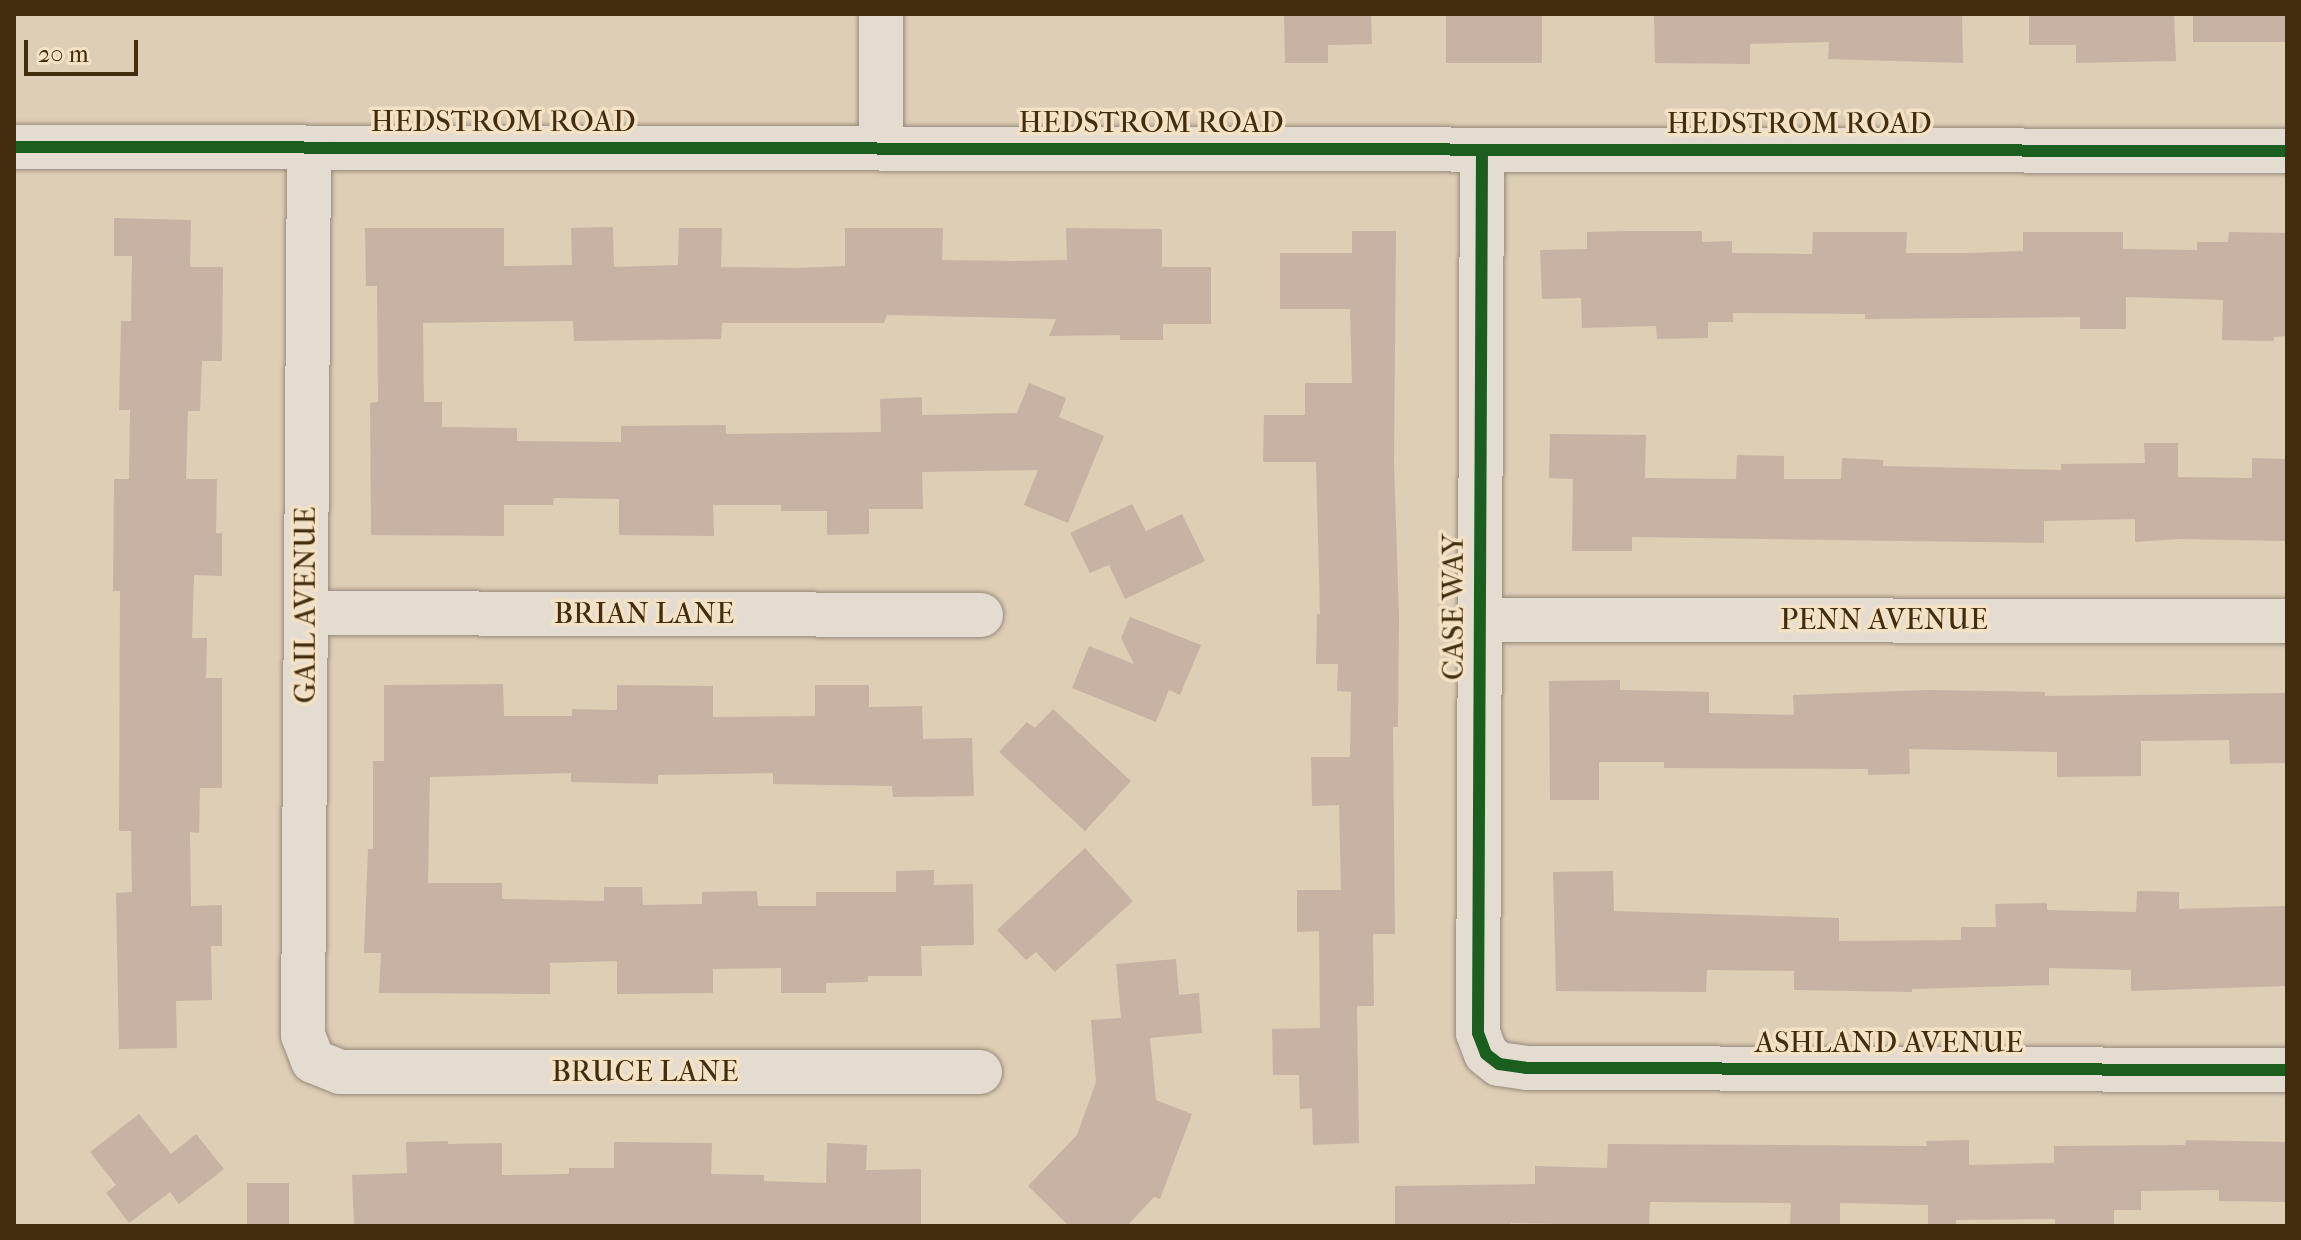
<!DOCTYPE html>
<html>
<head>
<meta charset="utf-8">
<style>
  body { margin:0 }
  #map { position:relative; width:2301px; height:1240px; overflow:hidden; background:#deceb6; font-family:"IM FELL French Canon",serif }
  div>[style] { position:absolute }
  .building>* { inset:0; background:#c7b2a3; transform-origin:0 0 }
  .roads { filter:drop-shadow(0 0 2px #968a79) drop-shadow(0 0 2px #968a79) }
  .street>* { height:44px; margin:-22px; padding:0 22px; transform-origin:22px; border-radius:22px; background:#e4dcd0 }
  .cycleway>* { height:12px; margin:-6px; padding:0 6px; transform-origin:6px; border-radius:6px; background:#1b5e20 }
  span { translate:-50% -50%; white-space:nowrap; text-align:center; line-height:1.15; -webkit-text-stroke:7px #f5e2c4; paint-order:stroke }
  .street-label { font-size:30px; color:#422d0e }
  .frame { position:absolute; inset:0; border:16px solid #422d0e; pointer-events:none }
  .scale { position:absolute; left:24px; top:40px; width:114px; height:36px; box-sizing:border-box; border:4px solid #422d0e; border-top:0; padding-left:10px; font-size:24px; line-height:28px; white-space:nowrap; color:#422d0e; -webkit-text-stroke:6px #f5e2c4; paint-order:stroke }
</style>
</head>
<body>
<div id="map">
  <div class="building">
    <i style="clip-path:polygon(1284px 14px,1371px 14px,1372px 44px,1328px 45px,1328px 63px,1285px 63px)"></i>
    <i style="left:1446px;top:14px;width:96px;height:49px"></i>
    <i style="clip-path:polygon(1654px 14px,1962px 14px,1963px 63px,1828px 59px,1829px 42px,1750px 44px,1750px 64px,1655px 63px)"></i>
    <i style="clip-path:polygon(2029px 14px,2174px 14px,2176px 61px,2076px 63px,2076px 45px,2029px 45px)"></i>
    <i style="left:2193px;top:14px;width:94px;height:28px"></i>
    <i style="clip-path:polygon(114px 218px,191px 220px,190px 267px,223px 267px,222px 361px,202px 361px,200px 411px,188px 411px,186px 479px,217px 479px,216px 533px,222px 533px,222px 576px,194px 575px,192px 638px,207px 638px,206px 678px,222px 678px,222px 788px,200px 788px,199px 833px,190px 832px,191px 906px,222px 905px,222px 946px,211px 946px,212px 1000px,176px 1001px,177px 1048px,119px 1049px,116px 893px,132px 892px,131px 831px,119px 831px,120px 591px,113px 591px,114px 479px,129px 479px,130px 410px,119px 410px,121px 321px,131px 321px,132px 256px,114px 256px)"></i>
    <i style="clip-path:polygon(613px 227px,614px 267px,678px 265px,679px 228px,722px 228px,721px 267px,798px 268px,845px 266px,845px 228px,943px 228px,942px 260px,1014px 261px,1067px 260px,1066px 228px,1162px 229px,1162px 267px,1211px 267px,1211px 324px,1163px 324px,1163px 340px,1120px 340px,1120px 335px,1049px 336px,1056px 319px,887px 315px,884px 323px,722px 323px,721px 339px,574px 341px,573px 321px,423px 323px,424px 402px,442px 402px,442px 427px,517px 428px,517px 441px,621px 442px,621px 426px,726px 425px,726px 434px,881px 432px,880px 399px,922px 397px,922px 415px,1017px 413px,1029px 383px,1066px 398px,1059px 417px,1104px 436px,1068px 523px,1024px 505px,1038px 470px,922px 472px,923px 509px,869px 509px,869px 534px,827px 535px,827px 511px,781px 511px,781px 505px,713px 505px,714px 536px,619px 535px,619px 499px,554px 498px,553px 505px,504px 505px,504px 536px,371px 535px,370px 403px,378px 402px,377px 286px,366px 286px,365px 228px,504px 228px,504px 266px,572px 265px,571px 228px)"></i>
    <i style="clip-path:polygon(1352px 231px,1396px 231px,1394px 463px,1399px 615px,1398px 727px,1393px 727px,1395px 934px,1373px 934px,1374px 1006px,1357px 1006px,1359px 1143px,1313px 1145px,1312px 1108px,1300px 1109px,1299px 1075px,1273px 1075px,1272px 1029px,1320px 1028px,1319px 931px,1297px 932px,1297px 890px,1341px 890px,1339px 805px,1312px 806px,1311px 757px,1350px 757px,1351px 692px,1337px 691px,1338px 664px,1316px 664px,1317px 614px,1320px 614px,1316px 462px,1263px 462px,1264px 415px,1305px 415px,1305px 383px,1352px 383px,1350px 309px,1280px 309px,1280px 253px,1352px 253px)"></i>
    <i style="clip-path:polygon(1628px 231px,1702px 231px,1702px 242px,1732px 241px,1732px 253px,1812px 254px,1813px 232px,1907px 232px,1906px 253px,1969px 253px,2023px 251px,2023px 232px,2123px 232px,2123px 249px,2197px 250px,2197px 242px,2228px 242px,2229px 232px,2287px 233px,2287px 336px,2274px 337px,2274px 341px,2222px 340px,2223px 300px,2126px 297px,2126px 329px,2080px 329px,2080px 317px,1865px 319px,1865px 314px,1733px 313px,1733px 322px,1708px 322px,1708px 338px,1657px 339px,1656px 326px,1582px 328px,1581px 298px,1542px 299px,1540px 250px,1587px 249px,1587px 232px)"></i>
    <i style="clip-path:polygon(1550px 434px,1646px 435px,1645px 478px,1736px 479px,1737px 455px,1784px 456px,1784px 479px,1841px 479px,1842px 458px,1883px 460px,1883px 466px,2061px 470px,2061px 464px,2145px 463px,2144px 443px,2178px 443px,2178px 477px,2252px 478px,2252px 458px,2287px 459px,2287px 541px,2179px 539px,2135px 542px,2135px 519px,2044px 521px,2044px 543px,1632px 537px,1632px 551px,1572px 551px,1573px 479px,1549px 478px)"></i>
    <i style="clip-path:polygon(1132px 504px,1146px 531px,1182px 514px,1205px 561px,1125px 599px,1109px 565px,1090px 573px,1070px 533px)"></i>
    <i style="clip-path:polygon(1130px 617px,1201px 645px,1180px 695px,1169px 690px,1156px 722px,1072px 688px,1089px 646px,1134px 664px,1121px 638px)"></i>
    <i style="clip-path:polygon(1620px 680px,1620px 690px,1709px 692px,1709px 713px,1794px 715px,1793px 695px,1927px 690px,2045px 692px,2045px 696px,2287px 693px,2287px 763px,2230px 764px,2229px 740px,2141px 741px,2141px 776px,2057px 777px,2057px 752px,1909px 749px,1910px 774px,1868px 775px,1868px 769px,1664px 768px,1664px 762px,1599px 762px,1599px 800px,1550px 800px,1549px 681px)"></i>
    <i style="clip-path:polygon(503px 684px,504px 716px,572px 716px,572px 709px,617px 710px,617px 685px,713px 686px,713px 717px,815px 716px,815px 685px,869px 685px,869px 707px,922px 706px,923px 739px,972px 738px,974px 796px,893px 797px,892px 786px,773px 784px,773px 773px,658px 775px,658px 784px,571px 782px,571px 773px,430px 777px,428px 883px,502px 883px,502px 899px,604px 901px,604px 887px,642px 887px,643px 905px,702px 904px,702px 892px,757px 891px,758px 906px,816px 906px,816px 892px,896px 892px,896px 871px,934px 870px,934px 885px,973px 884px,974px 945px,921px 946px,922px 976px,868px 976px,868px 982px,826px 983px,826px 993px,781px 993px,781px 968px,713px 969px,713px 993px,617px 994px,617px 961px,550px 963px,550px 994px,379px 993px,381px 953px,364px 953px,368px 849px,373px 849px,373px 761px,384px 761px,384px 685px)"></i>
    <i style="clip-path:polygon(1053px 709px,1131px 781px,1085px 831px,999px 752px,1027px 722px,1035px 728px)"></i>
    <i style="clip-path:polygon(1085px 848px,1133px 901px,1055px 972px,1036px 952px,1026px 960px,997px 930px)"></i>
    <i style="clip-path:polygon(1613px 871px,1614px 911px,1839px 918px,1839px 941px,1961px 940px,1961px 927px,1996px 927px,1995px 904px,2047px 903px,2047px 910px,2136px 912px,2137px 891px,2179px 892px,2179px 909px,2287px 906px,2287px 986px,2131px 991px,2131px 970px,2049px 968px,2049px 985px,1912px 989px,1912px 992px,1794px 990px,1794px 971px,1707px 970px,1706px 992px,1556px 991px,1553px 872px)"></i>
    <i style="clip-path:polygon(1176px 959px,1179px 995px,1199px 993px,1202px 1033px,1150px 1038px,1156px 1100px,1192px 1114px,1160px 1199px,1154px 1197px,1127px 1226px,1069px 1226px,1028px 1186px,1077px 1135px,1096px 1082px,1091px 1020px,1121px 1018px,1116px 964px)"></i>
    <i style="clip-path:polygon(139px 1114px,171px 1154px,196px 1134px,224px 1169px,179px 1204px,170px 1192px,129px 1223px,106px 1193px,116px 1185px,90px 1152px)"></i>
    <i style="clip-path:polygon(1969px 1140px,1969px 1165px,2054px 1163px,2054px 1146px,2185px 1145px,2186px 1140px,2287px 1142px,2287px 1202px,2219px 1201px,2219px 1190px,2141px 1191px,2141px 1210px,2114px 1210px,2114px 1226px,2055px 1226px,2055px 1219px,1956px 1220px,1956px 1226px,1928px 1226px,1928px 1205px,1840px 1203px,1840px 1226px,1790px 1226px,1791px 1203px,1650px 1202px,1649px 1226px,1511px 1223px,1511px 1226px,1395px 1226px,1395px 1186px,1535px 1184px,1535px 1166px,1607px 1168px,1608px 1144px,1927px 1146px,1926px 1141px)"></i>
    <i style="clip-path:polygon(448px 1141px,448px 1144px,502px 1143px,502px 1175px,569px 1174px,569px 1168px,614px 1168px,614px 1142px,712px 1143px,711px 1174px,764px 1175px,764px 1181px,826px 1183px,827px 1143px,867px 1145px,866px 1170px,921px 1169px,921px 1226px,354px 1226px,352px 1175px,407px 1173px,406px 1142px)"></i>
    <i style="left:247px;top:1183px;width:42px;height:43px"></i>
  </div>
  <div class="roads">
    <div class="street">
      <i style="left:881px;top:14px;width:134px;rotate:90deg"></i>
      <i style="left:14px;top:147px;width:2273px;rotate:0.1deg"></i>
      <i style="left:309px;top:148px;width:887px;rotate:90.39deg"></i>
      <i style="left:303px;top:1035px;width:28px;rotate:69deg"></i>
      <i style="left:313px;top:1061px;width:29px;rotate:22deg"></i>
      <i style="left:340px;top:1072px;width:640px"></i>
      <i style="left:1482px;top:150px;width:883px;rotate:90.26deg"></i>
      <i style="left:1478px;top:1033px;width:22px;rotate:69deg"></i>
      <i style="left:1486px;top:1054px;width:16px;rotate:38deg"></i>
      <i style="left:1499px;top:1064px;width:27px;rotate:8deg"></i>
      <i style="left:1526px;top:1068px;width:761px;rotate:0.15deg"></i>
      <i style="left:306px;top:613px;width:675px;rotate:0.17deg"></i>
      <i style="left:1481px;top:620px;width:806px;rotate:0.07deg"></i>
    </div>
  </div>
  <div class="cycleway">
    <i style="left:14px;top:147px;width:2273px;rotate:0.1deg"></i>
    <i style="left:1482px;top:150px;width:883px;rotate:90.26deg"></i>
    <i style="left:1478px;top:1033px;width:22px;rotate:69deg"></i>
    <i style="left:1486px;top:1054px;width:16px;rotate:38deg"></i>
    <i style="left:1499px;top:1064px;width:27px;rotate:8deg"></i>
    <i style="left:1526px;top:1068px;width:761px;rotate:0.15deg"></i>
  </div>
  <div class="street-label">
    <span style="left:503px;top:122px">HEDSTROM ROAD</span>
    <span style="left:1151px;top:123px">HEDSTROM ROAD</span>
    <span style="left:1799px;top:124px">HEDSTROM ROAD</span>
    <span style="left:306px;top:605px;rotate:-90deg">GAIL AVENUE</span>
    <span style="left:1454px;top:607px;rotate:-90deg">CASE WAY</span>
    <span style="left:644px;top:614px">BRIAN LANE</span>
    <span style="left:1884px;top:620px">PENN AVENUE</span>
    <span style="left:1889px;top:1043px">ASHLAND AVENUE</span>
    <span style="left:645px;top:1072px">BRUCE LANE</span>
  </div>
  <div class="frame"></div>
  <div class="scale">20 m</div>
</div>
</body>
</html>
